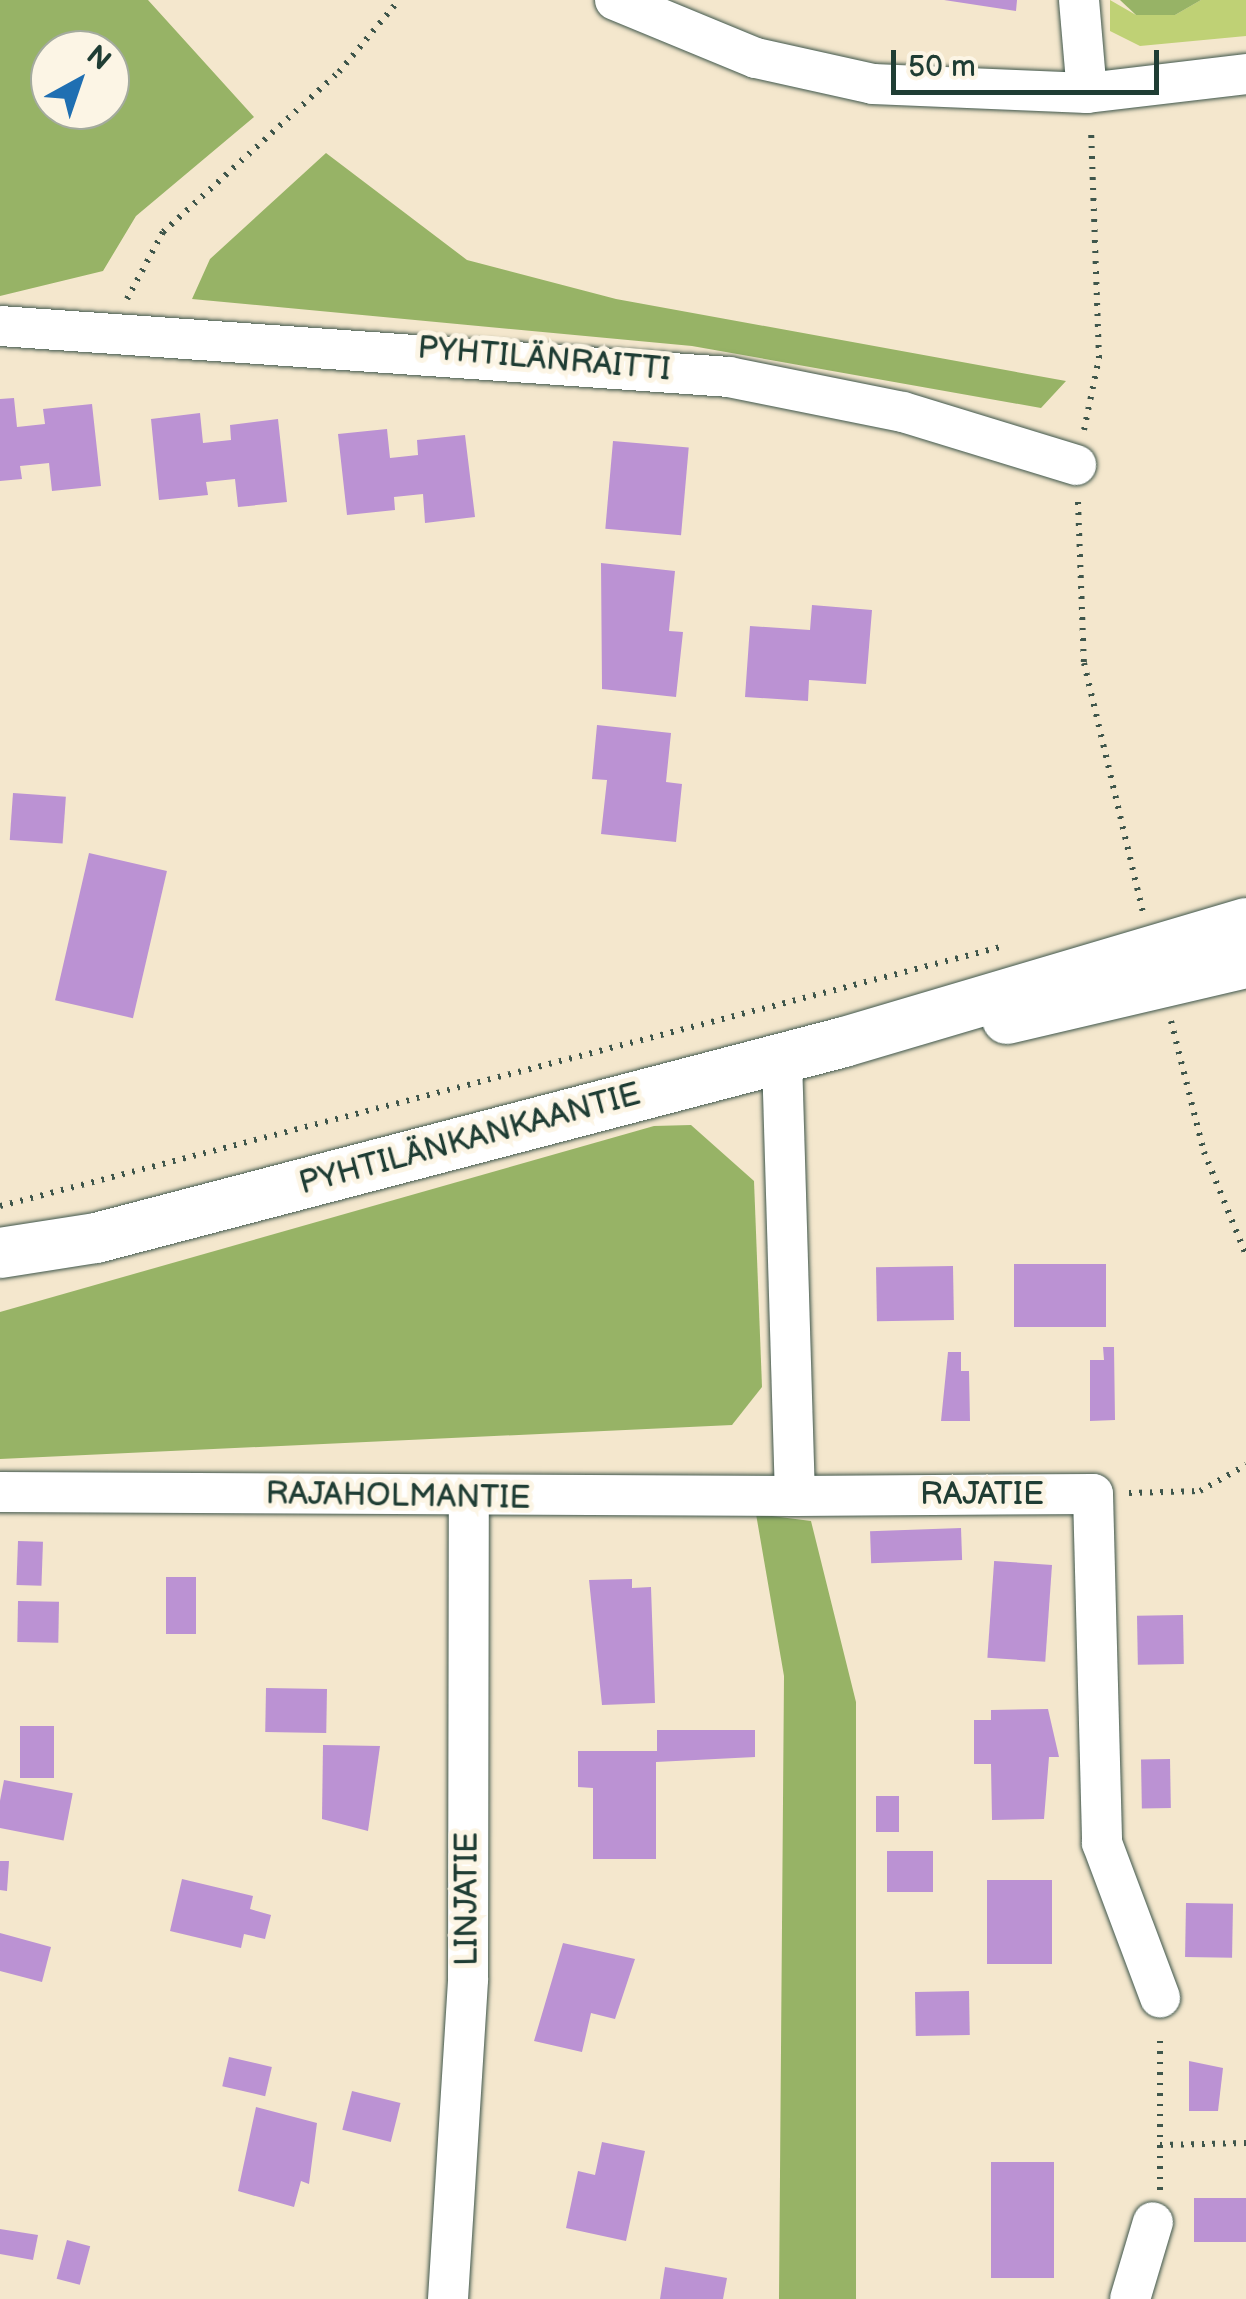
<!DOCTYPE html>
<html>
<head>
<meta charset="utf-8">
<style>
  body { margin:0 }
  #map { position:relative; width:1246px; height:2299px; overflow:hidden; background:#f4e7cd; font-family:"Balsamiq Sans",sans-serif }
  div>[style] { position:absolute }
  .green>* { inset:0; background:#bfd175 }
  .forest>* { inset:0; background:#97b366 }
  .building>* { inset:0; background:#bb92d3; transform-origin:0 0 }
  .path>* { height:6px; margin-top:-3px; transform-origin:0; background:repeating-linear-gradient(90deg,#3f564b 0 2.5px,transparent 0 10.5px) }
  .roads { filter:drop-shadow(0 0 2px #3f564b) drop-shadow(0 0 2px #3f564b) }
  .minor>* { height:40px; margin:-20px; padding:0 20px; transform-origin:20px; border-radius:20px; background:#fff }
  .tertiary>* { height:50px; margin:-25px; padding:0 25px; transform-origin:25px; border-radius:25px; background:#fff }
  span { translate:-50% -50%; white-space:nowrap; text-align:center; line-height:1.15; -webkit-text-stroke:10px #fcf5e5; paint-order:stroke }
  .street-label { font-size:32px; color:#1f3d34 }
  .north { position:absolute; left:30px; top:30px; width:100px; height:100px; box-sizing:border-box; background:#fcf5e5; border:2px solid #a4ab9e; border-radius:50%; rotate:40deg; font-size:28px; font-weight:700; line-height:40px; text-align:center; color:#1f3d34 }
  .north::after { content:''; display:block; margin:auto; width:35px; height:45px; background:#1f6fb2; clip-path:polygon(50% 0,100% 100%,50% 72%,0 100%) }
  .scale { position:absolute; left:891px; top:50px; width:268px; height:45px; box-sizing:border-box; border:5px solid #1f3d34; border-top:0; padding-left:12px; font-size:30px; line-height:35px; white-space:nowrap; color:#1f3d34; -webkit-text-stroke:8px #fcf5e5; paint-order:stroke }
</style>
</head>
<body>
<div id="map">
  <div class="green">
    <i style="clip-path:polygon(1110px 0,1136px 15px,1175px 15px,1201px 0,1246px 0,1246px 36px,1140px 46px,1110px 31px)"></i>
  </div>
  <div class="forest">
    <i style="clip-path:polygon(evenodd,0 0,148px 0,254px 117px,136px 216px,103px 271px,0 296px,0 0,50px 50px,110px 50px,110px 110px,50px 110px,50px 50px)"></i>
    <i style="clip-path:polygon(1120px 0,1201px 0,1175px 15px,1136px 15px)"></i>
    <i style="clip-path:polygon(326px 153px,467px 260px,616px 299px,1066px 381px,1041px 408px,692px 346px,192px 299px,210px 259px)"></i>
    <i style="clip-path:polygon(691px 1125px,754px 1181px,762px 1387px,732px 1425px,0 1459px,0 1312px,654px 1126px)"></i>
    <i style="clip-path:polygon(756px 1514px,811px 1521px,856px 1702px,856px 2299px,779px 2299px,784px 1676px)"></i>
  </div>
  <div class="building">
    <i style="clip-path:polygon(944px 0,1017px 0,1016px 11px)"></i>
    <i style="clip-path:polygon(14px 398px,17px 427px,45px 424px,43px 409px,92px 404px,101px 486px,52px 491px,49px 463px,20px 466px,22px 479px,0 481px,0 399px)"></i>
    <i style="clip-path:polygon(200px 413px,203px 443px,231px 440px,230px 425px,278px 419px,287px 502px,238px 507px,235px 479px,206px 482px,208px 495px,159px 500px,151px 419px)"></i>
    <i style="clip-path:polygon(387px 429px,390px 458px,418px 455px,417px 440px,465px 435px,475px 517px,425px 523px,423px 494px,394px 497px,395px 510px,347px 515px,338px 434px)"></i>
    <i style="left:613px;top:441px;width:76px;height:88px;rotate:5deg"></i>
    <i style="clip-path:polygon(601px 563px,675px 571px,669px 631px,683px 632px,676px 697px,602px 689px)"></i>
    <i style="clip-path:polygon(812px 605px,872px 610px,866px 684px,809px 680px,808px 701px,745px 697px,750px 626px,810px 630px)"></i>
    <i style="clip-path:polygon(597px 725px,671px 733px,666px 782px,682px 784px,676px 842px,601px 834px,607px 780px,592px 779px)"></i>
    <i style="left:13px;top:793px;width:53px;height:47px;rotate:4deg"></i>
    <i style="left:89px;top:853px;width:80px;height:151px;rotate:13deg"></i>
    <i style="left:1106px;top:1264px;width:63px;height:92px;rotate:90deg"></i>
    <i style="left:953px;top:1266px;width:54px;height:77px;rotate:89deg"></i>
    <i style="clip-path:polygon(1103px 1347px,1114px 1347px,1115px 1420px,1090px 1421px,1090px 1360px,1104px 1360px)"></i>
    <i style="clip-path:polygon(948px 1352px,961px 1352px,961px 1371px,969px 1371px,970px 1421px,941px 1421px)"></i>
    <i style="left:961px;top:1528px;width:32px;height:91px;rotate:88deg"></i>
    <i style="left:18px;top:1541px;width:25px;height:44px;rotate:2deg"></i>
    <i style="left:1052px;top:1565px;width:97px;height:58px;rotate:94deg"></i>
    <i style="left:166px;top:1577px;width:30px;height:57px"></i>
    <i style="clip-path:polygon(632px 1579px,632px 1588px,651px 1587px,655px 1703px,602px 1705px,589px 1580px)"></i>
    <i style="left:18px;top:1601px;width:41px;height:41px;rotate:1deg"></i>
    <i style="left:1183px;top:1615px;width:49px;height:46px;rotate:89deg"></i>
    <i style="left:266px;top:1688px;width:61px;height:44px;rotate:1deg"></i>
    <i style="clip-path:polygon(1048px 1709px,1059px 1757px,1049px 1757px,1044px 1819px,992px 1820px,991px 1764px,974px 1764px,974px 1720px,991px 1720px,991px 1710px)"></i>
    <i style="left:20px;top:1726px;width:34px;height:52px"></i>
    <i style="clip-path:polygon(657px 1730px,755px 1730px,755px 1757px,656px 1762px,656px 1859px,593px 1859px,593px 1788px,578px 1787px,578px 1751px,657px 1751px)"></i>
    <i style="clip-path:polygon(323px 1745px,380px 1746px,368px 1831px,322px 1819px)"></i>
    <i style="left:1170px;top:1759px;width:49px;height:29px;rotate:89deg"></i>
    <i style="left:4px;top:1780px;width:70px;height:48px;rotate:11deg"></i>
    <i style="left:876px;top:1796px;width:23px;height:36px"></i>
    <i style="left:887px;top:1851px;width:46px;height:41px"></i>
    <i style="clip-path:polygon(0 1861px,9px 1861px,7px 1891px,0 1890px)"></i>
    <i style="clip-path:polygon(182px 1879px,253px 1896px,250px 1909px,271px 1915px,265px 1939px,244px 1934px,241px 1948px,170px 1931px)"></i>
    <i style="left:1052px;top:1880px;width:84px;height:65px;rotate:90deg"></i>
    <i style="left:1186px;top:1903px;width:47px;height:54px;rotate:1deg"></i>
    <i style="clip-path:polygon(0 1933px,51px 1947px,42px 1982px,0 1971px)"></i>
    <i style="clip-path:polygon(563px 1943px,635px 1959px,615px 2019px,591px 2013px,582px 2052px,534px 2041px)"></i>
    <i style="left:969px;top:1991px;width:44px;height:54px;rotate:89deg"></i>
    <i style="left:229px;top:2057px;width:44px;height:30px;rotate:13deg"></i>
    <i style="clip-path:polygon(1189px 2061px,1223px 2068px,1218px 2111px,1189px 2111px)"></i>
    <i style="left:352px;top:2091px;width:50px;height:40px;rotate:14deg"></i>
    <i style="clip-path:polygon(256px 2107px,317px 2123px,309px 2184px,301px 2181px,294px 2207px,238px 2191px)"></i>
    <i style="clip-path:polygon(602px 2142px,645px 2151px,626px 2241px,566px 2228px,578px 2171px,595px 2175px)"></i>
    <i style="left:1054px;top:2162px;width:116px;height:63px;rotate:90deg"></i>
    <i style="left:1194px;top:2198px;width:52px;height:44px"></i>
    <i style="clip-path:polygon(0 2229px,38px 2235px,33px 2260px,0 2254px)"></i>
    <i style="left:67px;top:2240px;width:24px;height:40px;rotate:15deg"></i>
    <i style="clip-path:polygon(665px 2267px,727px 2278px,723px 2299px,660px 2299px)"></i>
  </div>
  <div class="path">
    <i style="left:127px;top:299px;width:76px;rotate:-61.8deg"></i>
    <i style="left:163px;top:232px;width:238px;rotate:-42.3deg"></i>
    <i style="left:339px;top:72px;width:94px;rotate:-50.2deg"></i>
    <i style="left:1084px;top:430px;width:74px;rotate:-78.2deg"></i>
    <i style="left:1099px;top:358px;width:229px;rotate:-92deg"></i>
    <i style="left:1078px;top:502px;width:161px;rotate:87.9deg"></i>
    <i style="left:1084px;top:663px;width:256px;rotate:76.7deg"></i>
    <i style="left:1171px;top:1021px;width:135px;rotate:75.9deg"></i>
    <i style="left:1204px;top:1152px;width:111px;rotate:67.8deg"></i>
    <i style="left:0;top:1206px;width:1034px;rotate:-14.51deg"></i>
    <i style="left:1129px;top:1493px;width:71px;rotate:-1.6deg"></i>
    <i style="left:1200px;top:1491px;width:53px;rotate:-29.5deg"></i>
    <i style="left:1160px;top:2145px;width:86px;rotate:-1.3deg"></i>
    <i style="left:1160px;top:2190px;width:157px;rotate:-90deg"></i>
  </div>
  <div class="roads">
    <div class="minor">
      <i style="left:615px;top:0;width:152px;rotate:22.4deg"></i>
      <i style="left:756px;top:58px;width:120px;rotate:12.5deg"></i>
      <i style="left:873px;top:84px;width:214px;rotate:2.4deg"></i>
      <i style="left:1087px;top:93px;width:160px;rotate:-6.8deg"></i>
      <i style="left:1079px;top:0;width:93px;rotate:85.1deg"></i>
      <i style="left:0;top:326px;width:731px;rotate:4deg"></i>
      <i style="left:729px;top:377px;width:177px;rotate:11.4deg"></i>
      <i style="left:903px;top:412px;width:181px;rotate:17deg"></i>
      <i style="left:782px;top:1059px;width:437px;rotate:88.3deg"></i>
      <i style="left:795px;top:1496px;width:298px;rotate:-0.4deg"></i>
      <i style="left:1093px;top:1494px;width:349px;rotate:88.5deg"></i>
      <i style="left:1102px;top:1843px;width:165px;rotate:69.4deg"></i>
      <i style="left:0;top:1492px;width:795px;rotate:0.29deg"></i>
      <i style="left:448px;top:2299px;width:321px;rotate:-86.4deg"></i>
      <i style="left:468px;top:1979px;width:480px;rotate:-89.9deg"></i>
      <i style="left:1130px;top:2299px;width:80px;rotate:-73.4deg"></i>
    </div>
    <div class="tertiary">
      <i style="left:1007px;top:1019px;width:245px;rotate:-13.2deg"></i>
      <i style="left:0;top:1253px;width:97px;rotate:-8.9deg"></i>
      <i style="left:96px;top:1238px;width:773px;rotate:-14.68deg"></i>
      <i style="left:844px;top:1042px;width:419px;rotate:-16.5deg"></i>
    </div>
  </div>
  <div class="street-label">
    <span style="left:544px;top:360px;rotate:5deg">PYHTILÄNRAITTI</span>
    <span style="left:470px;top:1140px;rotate:-15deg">PYHTILÄNKANKAANTIE</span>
    <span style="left:982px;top:1495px">RAJATIE</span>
    <span style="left:398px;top:1497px;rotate:1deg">RAJAHOLMANTIE</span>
    <span style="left:468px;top:1899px;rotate:-90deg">LINJATIE</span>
  </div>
  <div class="north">N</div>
  <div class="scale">50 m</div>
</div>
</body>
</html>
